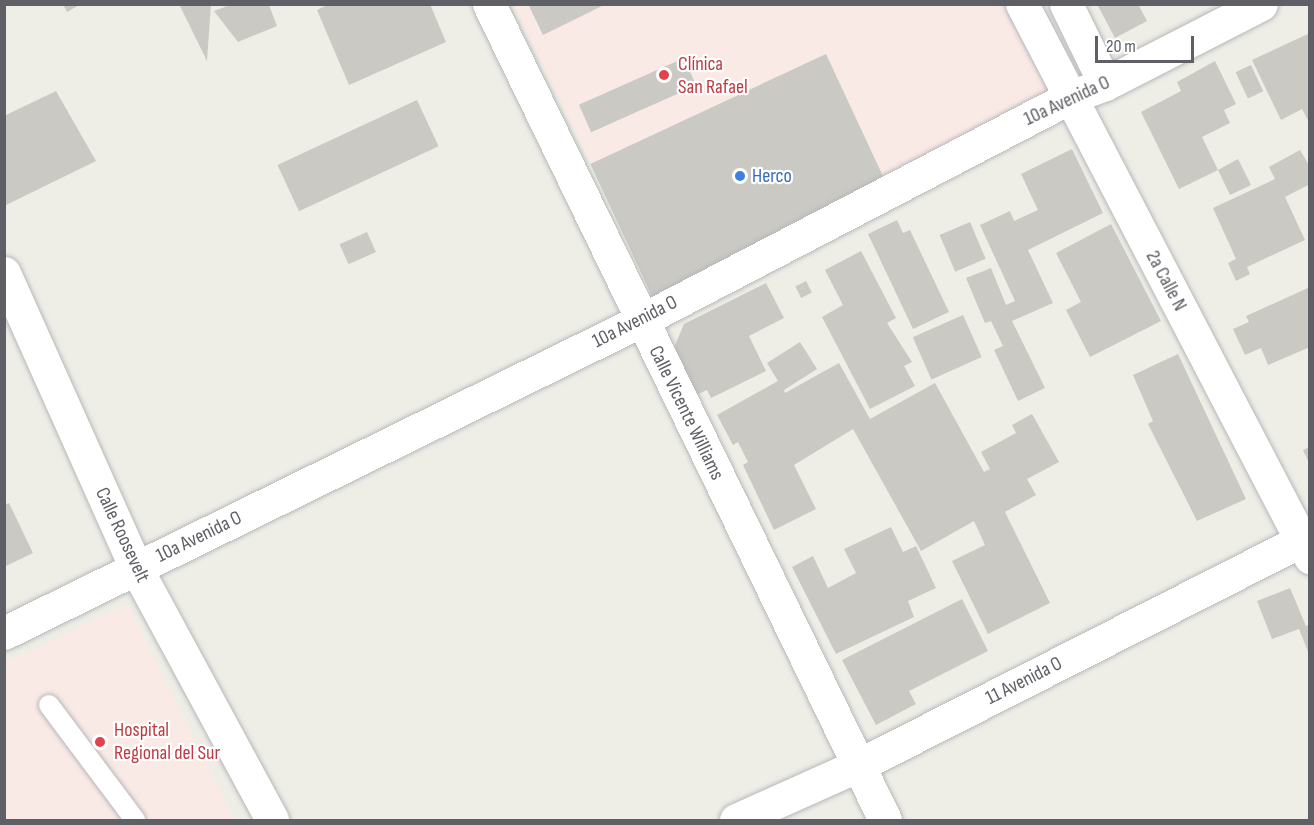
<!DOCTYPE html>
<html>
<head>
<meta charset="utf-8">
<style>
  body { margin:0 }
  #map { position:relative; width:1314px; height:825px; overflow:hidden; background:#eeeee6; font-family:"Sofia Sans Condensed",sans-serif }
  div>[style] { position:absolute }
  .medical>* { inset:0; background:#f9eae5 }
  .building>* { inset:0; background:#cac9c3; transform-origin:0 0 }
  .roads { filter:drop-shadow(0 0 2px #b6b7bc) drop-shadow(0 0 2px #b6b7bc) }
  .lane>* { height:20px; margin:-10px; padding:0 10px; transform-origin:10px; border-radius:10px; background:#fff }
  .street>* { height:33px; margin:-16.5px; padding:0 16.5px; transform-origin:16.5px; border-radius:16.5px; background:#fff }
  .secondary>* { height:33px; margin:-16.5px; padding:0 16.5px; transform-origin:16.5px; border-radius:16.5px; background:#fff }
  .dots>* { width:16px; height:16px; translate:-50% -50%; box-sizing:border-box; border:3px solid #fff; border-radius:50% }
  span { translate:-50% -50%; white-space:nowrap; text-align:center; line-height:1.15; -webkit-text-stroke:4.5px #fff; paint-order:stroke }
  .health-label { font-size:20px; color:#be3a42 }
  .left { translate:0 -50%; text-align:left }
  .street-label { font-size:20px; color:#5e6065 }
  .shop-label { font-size:20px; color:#366cbe }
  .frame { position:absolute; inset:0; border:6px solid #5e6065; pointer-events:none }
  .scale { position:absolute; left:1095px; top:36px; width:99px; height:27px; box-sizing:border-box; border:3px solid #5e6065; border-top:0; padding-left:8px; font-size:18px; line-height:21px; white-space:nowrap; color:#5e6065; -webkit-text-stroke:4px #fff; paint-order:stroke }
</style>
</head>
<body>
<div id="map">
  <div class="medical">
    <i style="clip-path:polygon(513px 5px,1012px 5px,1059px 97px,888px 187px,826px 54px,591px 165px)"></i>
    <i style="clip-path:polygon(127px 604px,235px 820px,5px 820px,5px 663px)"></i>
  </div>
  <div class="building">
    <i style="clip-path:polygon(63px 4px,81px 4px,67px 12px)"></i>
    <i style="clip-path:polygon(179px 4px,211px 4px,207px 61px)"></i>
    <i style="clip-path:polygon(329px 4px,430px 4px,446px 42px,349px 85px,317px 10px)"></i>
    <i style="clip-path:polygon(528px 4px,606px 4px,543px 35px)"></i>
    <i style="clip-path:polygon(1097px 4px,1138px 4px,1147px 21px,1115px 38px)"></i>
    <i style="clip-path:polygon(230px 5px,269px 5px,277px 26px,238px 42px,214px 11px)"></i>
    <i style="clip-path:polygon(1310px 33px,1310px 124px,1302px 109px,1281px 120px,1252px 60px)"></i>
    <i style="left:826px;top:54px;width:147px;height:260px;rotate:65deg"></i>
    <i style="left:684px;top:58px;width:30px;height:115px;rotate:66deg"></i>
    <i style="clip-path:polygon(1215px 61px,1236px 104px,1224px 110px,1230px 123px,1202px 137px,1218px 170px,1238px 159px,1251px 185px,1230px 195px,1218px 170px,1179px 189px,1141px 112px,1181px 91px,1177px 82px)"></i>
    <i style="left:1251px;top:65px;width:29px;height:17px;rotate:65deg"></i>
    <i style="clip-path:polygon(56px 91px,96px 161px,4px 206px,4px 116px)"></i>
    <i style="left:417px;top:100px;width:51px;height:154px;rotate:65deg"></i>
    <i style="clip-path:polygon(1072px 149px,1103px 213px,1028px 250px,1053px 303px,1012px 321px,1045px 388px,1018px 401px,994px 350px,1003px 346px,991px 321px,985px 323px,966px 278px,991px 268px,1006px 305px,1015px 301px,980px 225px,1010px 211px,1014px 221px,1038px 210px,1021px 174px)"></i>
    <i style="clip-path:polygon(1300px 150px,1310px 167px,1310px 184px,1285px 197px,1305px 240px,1247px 267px,1250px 274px,1236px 281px,1228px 263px,1236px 259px,1213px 208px,1275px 179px,1269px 167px)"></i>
    <i style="clip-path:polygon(897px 220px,903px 233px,910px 230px,949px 312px,913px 329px,868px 234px)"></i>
    <i style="left:970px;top:222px;width:40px;height:33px;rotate:67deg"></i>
    <i style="clip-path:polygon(1111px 224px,1161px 321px,1090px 357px,1066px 310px,1081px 302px,1056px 253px)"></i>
    <i style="left:367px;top:232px;width:22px;height:30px;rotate:66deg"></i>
    <i style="clip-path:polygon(861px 251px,896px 318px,887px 323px,912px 362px,904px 366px,915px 386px,870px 409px,822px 317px,843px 305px,825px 270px)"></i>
    <i style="left:806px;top:281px;width:13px;height:12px;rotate:63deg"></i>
    <i style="clip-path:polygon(766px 283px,784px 318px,749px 336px,766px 371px,711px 398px,707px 390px,696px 395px,673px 350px,684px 324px)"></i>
    <i style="clip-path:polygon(1310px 287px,1310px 347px,1268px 365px,1261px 348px,1245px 355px,1233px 329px,1249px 322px,1246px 316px)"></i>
    <i style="left:963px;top:315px;width:46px;height:55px;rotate:66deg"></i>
    <i style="clip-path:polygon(800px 342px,817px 369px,784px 390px,785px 393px,839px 363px,870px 419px,935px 383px,984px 472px,990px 469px,981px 452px,1016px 433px,1012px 425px,1032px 414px,1059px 462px,1027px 479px,1036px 495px,1005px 512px,1050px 603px,988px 634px,952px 561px,985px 545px,974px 521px,921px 551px,853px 429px,794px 465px,816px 509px,774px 530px,743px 465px,748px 462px,738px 442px,733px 445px,717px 415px,778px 381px,767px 363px)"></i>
    <i style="clip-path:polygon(1178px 354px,1246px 499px,1197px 521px,1148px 424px,1153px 421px,1133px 375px)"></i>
    <i style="clip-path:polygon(1310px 447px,1310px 465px,1303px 450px)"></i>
    <i style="clip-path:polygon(9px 503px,33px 553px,4px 567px,4px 505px)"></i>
    <i style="clip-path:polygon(891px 527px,903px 552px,916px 546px,936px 588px,908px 601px,914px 617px,836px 654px,792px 567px,813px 556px,828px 588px,856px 573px,844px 549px)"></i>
    <i style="clip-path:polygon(1290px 588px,1306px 626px,1309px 625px,1309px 654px,1299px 629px,1272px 639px,1257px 601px)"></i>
    <i style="clip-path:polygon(962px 599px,988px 651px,909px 691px,916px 704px,876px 725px,842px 660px)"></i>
  </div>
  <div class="roads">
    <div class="lane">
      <i style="left:49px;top:705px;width:144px;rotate:53.2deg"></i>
    </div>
    <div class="street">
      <i style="left:1022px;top:4px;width:624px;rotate:62.49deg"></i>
      <i style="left:1066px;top:4px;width:89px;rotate:64deg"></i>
      <i style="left:4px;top:273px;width:323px;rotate:65.9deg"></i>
      <i style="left:136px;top:568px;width:286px;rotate:61.6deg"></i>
      <i style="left:4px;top:633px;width:708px;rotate:-26.13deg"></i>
      <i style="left:736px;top:820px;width:135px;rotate:-24.1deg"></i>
      <i style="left:859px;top:765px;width:506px;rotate:-26.92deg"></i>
    </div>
    <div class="secondary">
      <i style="left:489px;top:4px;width:907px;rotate:64.11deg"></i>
      <i style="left:640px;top:321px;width:485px;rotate:-27.5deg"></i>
      <i style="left:1070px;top:97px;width:37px;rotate:-20deg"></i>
      <i style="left:1105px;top:84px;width:175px;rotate:-27.1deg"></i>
    </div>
  </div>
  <div class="dots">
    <i style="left:664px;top:75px;background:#e0444e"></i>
    <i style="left:740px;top:176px;background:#3f7fe0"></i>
    <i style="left:100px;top:742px;background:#e0444e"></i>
  </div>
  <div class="health-label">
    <span class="left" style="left:678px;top:76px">Clínica<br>San Rafael</span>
    <span class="left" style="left:114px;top:742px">Hospital<br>Regional del Sur</span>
  </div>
  <div class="street-label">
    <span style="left:1067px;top:101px;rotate:-25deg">10a Avenida O</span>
    <span style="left:1166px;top:281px;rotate:62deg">2a Calle N</span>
    <span style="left:635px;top:322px;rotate:-27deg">10a Avenida O</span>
    <span style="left:686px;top:413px;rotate:64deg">Calle Vicente Williams</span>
    <span style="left:122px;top:535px;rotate:65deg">Calle Roosevelt</span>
    <span style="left:199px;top:537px;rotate:-26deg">10a Avenida O</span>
    <span style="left:1024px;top:681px;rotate:-27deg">11 Avenida O</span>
  </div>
  <div class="shop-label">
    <span class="left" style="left:752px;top:176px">Herco</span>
  </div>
  <div class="frame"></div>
  <div class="scale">20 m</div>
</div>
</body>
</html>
